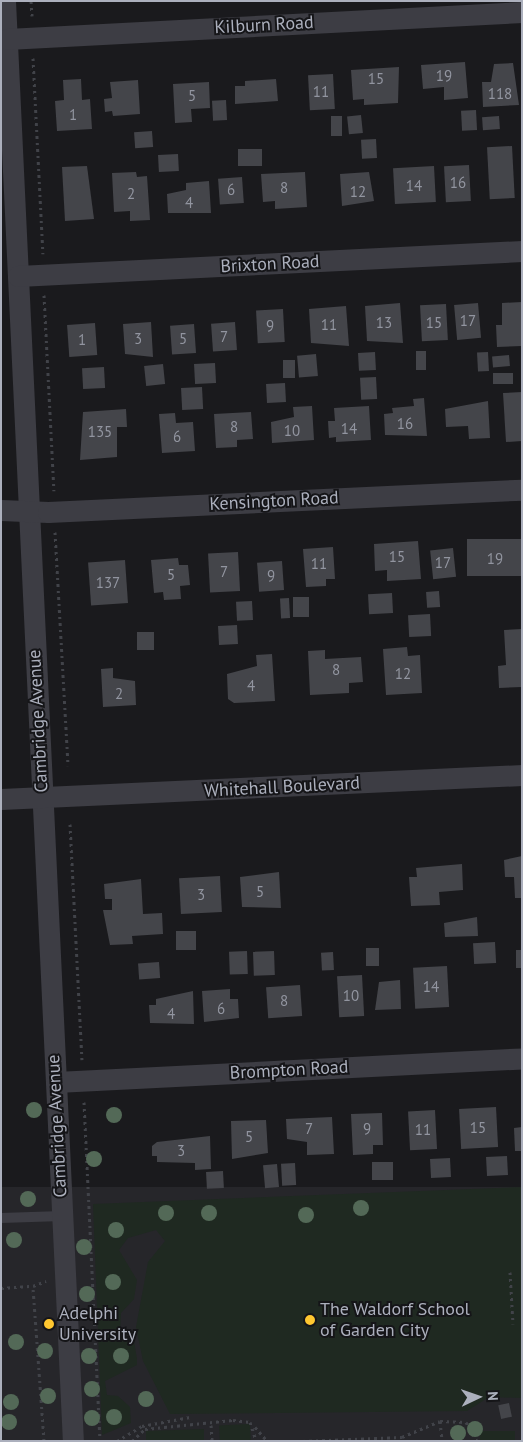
<!DOCTYPE html>
<html>
<head>
<meta charset="utf-8">
<style>
  body { margin:0 }
  #map { position:relative; width:523px; height:1442px; overflow:hidden; background:#1a1a1d; font-family:"PT Sans",sans-serif }
  div>[style] { position:absolute }
  .built>* { inset:0; background:#26262a; transform-origin:0 0 }
  .green>* { inset:0; background:#1f2921; transform-origin:0 0 }
  .building>* { inset:0; background:#44454a; transform-origin:0 0 }
  .path>* { height:3px; margin-top:-1.5px; transform-origin:0; background:repeating-linear-gradient(90deg,#414349 0 2.5px,transparent 0 6.5px) }
  .service>* { height:10px; margin:-5px; padding:0 5px; transform-origin:5px; border-radius:5px; background:#3d3d44 }
  .minor>* { height:21px; margin:-10.5px; padding:0 10.5px; transform-origin:10.5px; border-radius:10.5px; background:#3d3d44 }
  .trees>* { width:16px; height:16px; margin:-8px; border-radius:50%; background:#536957 }
  .dots>* { width:14px; height:14px; translate:-50% -50%; box-sizing:border-box; border:2px solid #151518; border-radius:50% }
  span { translate:-50% -50%; white-space:nowrap; text-align:center; line-height:1.15; -webkit-text-stroke:4px #151518; paint-order:stroke }
  .number-label { font-size:15px; color:#9295a0 }
  .number-label span { -webkit-text-stroke-width:0 }
  .street-label { font-size:18px; color:#acb0bd }
  .poi-label { font-size:18px; color:#acb0bd }
  .left { translate:0 -50%; text-align:left }
  .frame { position:absolute; inset:0; border:2px solid #acb0bd; pointer-events:none }
  .north { position:absolute; left:453px; top:1372px; width:50px; height:50px; -webkit-text-stroke:4px #151518; paint-order:stroke; rotate:87deg; font-size:14px; font-weight:700; line-height:20px; text-align:center; color:#acb0bd }
  .north::after { content:''; display:block; margin:auto; width:18px; height:22px; background:#acb0bd; clip-path:polygon(50% 0,100% 100%,50% 72%,0 100%) }
</style>
</head>
<body>
<div id="map">
  <div class="built">
    <i style="left:522px;top:1187px;width:254px;height:521px;rotate:90deg"></i>
  </div>
  <div class="green">
    <i style="clip-path:polygon(522px 1187px,522px 1398px,489px 1397px,467px 1411px,170px 1414px,143px 1361px,136px 1327px,148px 1262px,165px 1241px,156px 1230px,128px 1238px,119px 1250px,137px 1280px,134px 1299px,121px 1313px,120px 1334px,134px 1341px,137px 1359px,137px 1365px,105px 1381px,107px 1395px,118px 1396px,130px 1407px,131px 1423px,102px 1435px,93px 1204px)"></i>
    <i style="left:250px;top:1424px;width:17px;height:31px;rotate:87deg"></i>
    <i style="clip-path:polygon(204px 1429px,204px 1441px,146px 1441px,146px 1431px)"></i>
    <i style="left:515px;top:1431px;width:10px;height:35px;rotate:90deg"></i>
  </div>
  <div class="building">
    <i style="clip-path:polygon(465px 62px,468px 98px,444px 100px,444px 87px,423px 89px,421px 65px)"></i>
    <i style="clip-path:polygon(513px 63px,519px 105px,483px 107px,482px 82px,491px 82px,494px 64px)"></i>
    <i style="clip-path:polygon(399px 67px,398px 103px,364px 105px,364px 99px,353px 100px,351px 70px)"></i>
    <i style="left:333px;top:74px;width:35px;height:25px;rotate:87deg"></i>
    <i style="clip-path:polygon(81px 79px,82px 100px,90px 99px,92px 129px,57px 131px,55px 101px,64px 100px,63px 80px)"></i>
    <i style="clip-path:polygon(276px 79px,278px 101px,235px 104px,235px 86px,245px 86px,245px 81px)"></i>
    <i style="clip-path:polygon(138px 80px,140px 114px,113px 116px,112px 111px,105px 112px,104px 99px,112px 98px,110px 82px)"></i>
    <i style="clip-path:polygon(209px 82px,210px 108px,191px 109px,192px 122px,175px 123px,173px 84px)"></i>
    <i style="left:226px;top:100px;width:20px;height:14px;rotate:87deg"></i>
    <i style="left:476px;top:110px;width:20px;height:15px;rotate:87deg"></i>
    <i style="left:361px;top:115px;width:18px;height:14px;rotate:84deg"></i>
    <i style="left:331px;top:116px;width:11px;height:20px"></i>
    <i style="left:499px;top:116px;width:13px;height:17px;rotate:86deg"></i>
    <i style="left:152px;top:131px;width:16px;height:18px;rotate:86deg"></i>
    <i style="left:376px;top:139px;width:19px;height:15px;rotate:87deg"></i>
    <i style="left:512px;top:146px;width:52px;height:25px;rotate:87deg"></i>
    <i style="left:262px;top:149px;width:17px;height:24px;rotate:90deg"></i>
    <i style="left:178px;top:154px;width:17px;height:20px;rotate:87deg"></i>
    <i style="left:469px;top:165px;width:36px;height:25px;rotate:87deg"></i>
    <i style="clip-path:polygon(87px 166px,94px 219px,65px 221px,62px 167px)"></i>
    <i style="left:434px;top:166px;width:36px;height:41px;rotate:87deg"></i>
    <i style="clip-path:polygon(136px 172px,137px 177px,147px 176px,150px 220px,130px 221px,130px 211px,114px 212px,112px 173px)"></i>
    <i style="clip-path:polygon(305px 172px,307px 207px,275px 209px,275px 201px,263px 202px,261px 174px)"></i>
    <i style="clip-path:polygon(369px 172px,374px 201px,342px 206px,340px 174px)"></i>
    <i style="left:242px;top:177px;width:26px;height:24px;rotate:86deg"></i>
    <i style="clip-path:polygon(209px 181px,211px 213px,168px 213px,167px 194px,186px 190px,186px 183px)"></i>
    <i style="clip-path:polygon(522px 302px,522px 346px,497px 347px,496px 325px,502px 325px,502px 303px)"></i>
    <i style="clip-path:polygon(400px 303px,403px 343px,367px 341px,365px 306px)"></i>
    <i style="left:478px;top:303px;width:35px;height:24px;rotate:85deg"></i>
    <i style="left:446px;top:304px;width:36px;height:26px;rotate:87deg"></i>
    <i style="clip-path:polygon(346px 306px,349px 346px,311px 343px,309px 309px)"></i>
    <i style="left:283px;top:309px;width:33px;height:27px;rotate:87deg"></i>
    <i style="clip-path:polygon(151px 322px,153px 357px,125px 354px,123px 324px)"></i>
    <i style="left:235px;top:322px;width:28px;height:24px;rotate:86deg"></i>
    <i style="left:95px;top:323px;width:32px;height:28px;rotate:86deg"></i>
    <i style="left:194px;top:324px;width:29px;height:24px;rotate:86deg"></i>
    <i style="left:416px;top:351px;width:10px;height:19px"></i>
    <i style="left:375px;top:352px;width:18px;height:17px;rotate:87deg"></i>
    <i style="left:488px;top:352px;width:19px;height:11px;rotate:87deg"></i>
    <i style="left:316px;top:354px;width:22px;height:19px;rotate:85deg"></i>
    <i style="left:509px;top:355px;width:11px;height:17px;rotate:85deg"></i>
    <i style="left:283px;top:360px;width:12px;height:18px"></i>
    <i style="left:215px;top:363px;width:20px;height:21px;rotate:87deg"></i>
    <i style="left:163px;top:364px;width:20px;height:19px;rotate:84deg"></i>
    <i style="left:104px;top:367px;width:21px;height:22px;rotate:87deg"></i>
    <i style="left:513px;top:373px;width:11px;height:20px;rotate:90deg"></i>
    <i style="left:376px;top:377px;width:22px;height:16px;rotate:87deg"></i>
    <i style="left:285px;top:383px;width:19px;height:19px;rotate:87deg"></i>
    <i style="left:202px;top:387px;width:22px;height:21px;rotate:87deg"></i>
    <i style="clip-path:polygon(522px 392px,522px 441px,506px 442px,503px 393px)"></i>
    <i style="clip-path:polygon(424px 398px,427px 436px,385px 435px,384px 414px,393px 413px,392px 408px,414px 406px,413px 399px)"></i>
    <i style="clip-path:polygon(488px 401px,490px 438px,469px 439px,468px 426px,446px 427px,445px 409px)"></i>
    <i style="clip-path:polygon(312px 406px,314px 440px,272px 443px,271px 422px,294px 417px,293px 407px)"></i>
    <i style="clip-path:polygon(369px 406px,371px 440px,336px 442px,336px 437px,329px 438px,328px 421px,335px 421px,334px 408px)"></i>
    <i style="clip-path:polygon(126px 409px,127px 427px,117px 427px,117px 457px,80px 460px,83px 412px)"></i>
    <i style="clip-path:polygon(251px 412px,253px 439px,237px 440px,237px 447px,216px 448px,214px 414px)"></i>
    <i style="clip-path:polygon(175px 413px,176px 423px,193px 422px,195px 451px,162px 453px,159px 414px)"></i>
    <i style="left:522px;top:539px;width:37px;height:55px;rotate:90deg"></i>
    <i style="clip-path:polygon(418px 541px,421px 579px,387px 581px,387px 570px,375px 571px,374px 544px)"></i>
    <i style="clip-path:polygon(333px 547px,335px 579px,326px 579px,326px 586px,306px 587px,303px 549px)"></i>
    <i style="left:453px;top:548px;width:29px;height:23px;rotate:84deg"></i>
    <i style="left:238px;top:552px;width:39px;height:30px;rotate:87deg"></i>
    <i style="clip-path:polygon(178px 558px,179px 565px,188px 565px,190px 585px,180px 586px,181px 599px,164px 600px,163px 592px,154px 593px,151px 560px)"></i>
    <i style="left:125px;top:560px;width:43px;height:37px;rotate:86deg"></i>
    <i style="left:282px;top:561px;width:29px;height:25px;rotate:86deg"></i>
    <i style="left:439px;top:591px;width:16px;height:13px;rotate:86deg"></i>
    <i style="left:392px;top:593px;width:20px;height:24px;rotate:87deg"></i>
    <i style="left:293px;top:597px;width:16px;height:20px"></i>
    <i style="left:289px;top:598px;width:20px;height:9px;rotate:87deg"></i>
    <i style="left:252px;top:601px;width:19px;height:16px;rotate:87deg"></i>
    <i style="left:430px;top:614px;width:22px;height:22px;rotate:87deg"></i>
    <i style="left:237px;top:625px;width:19px;height:19px;rotate:87deg"></i>
    <i style="clip-path:polygon(522px 629px,522px 687px,499px 688px,498px 666px,506px 665px,504px 630px)"></i>
    <i style="left:154px;top:632px;width:18px;height:17px;rotate:90deg"></i>
    <i style="clip-path:polygon(407px 647px,408px 656px,420px 655px,422px 693px,386px 695px,383px 649px)"></i>
    <i style="clip-path:polygon(325px 650px,325px 659px,361px 657px,363px 682px,349px 683px,349px 693px,310px 695px,308px 651px)"></i>
    <i style="clip-path:polygon(272px 654px,275px 701px,234px 703px,228px 699px,227px 674px,257px 666px,256px 655px)"></i>
    <i style="clip-path:polygon(113px 668px,113px 678px,135px 681px,136px 705px,103px 707px,101px 669px)"></i>
    <i style="clip-path:polygon(522px 856px,522px 898px,515px 898px,514px 877px,505px 877px,504px 860px)"></i>
    <i style="clip-path:polygon(462px 864px,463px 890px,439px 892px,440px 905px,411px 906px,409px 877px,417px 877px,416px 868px)"></i>
    <i style="clip-path:polygon(279px 872px,281px 908px,242px 907px,240px 877px)"></i>
    <i style="left:220px;top:876px;width:36px;height:41px;rotate:87deg"></i>
    <i style="clip-path:polygon(141px 879px,143px 914px,162px 913px,163px 934px,132px 936px,133px 944px,110px 945px,103px 910px,112px 910px,112px 899px,105px 899px,104px 884px)"></i>
    <i style="clip-path:polygon(477px 917px,478px 936px,445px 937px,444px 923px)"></i>
    <i style="left:196px;top:931px;width:19px;height:20px;rotate:90deg"></i>
    <i style="left:495px;top:942px;width:21px;height:22px;rotate:87deg"></i>
    <i style="left:366px;top:948px;width:13px;height:18px"></i>
    <i style="left:516px;top:950px;width:6px;height:18px"></i>
    <i style="left:247px;top:951px;width:23px;height:18px;rotate:88deg"></i>
    <i style="left:274px;top:951px;width:24px;height:21px;rotate:88deg"></i>
    <i style="left:333px;top:952px;width:18px;height:12px;rotate:87deg"></i>
    <i style="left:159px;top:962px;width:16px;height:21px;rotate:86deg"></i>
    <i style="left:447px;top:966px;width:41px;height:34px;rotate:87deg"></i>
    <i style="left:362px;top:975px;width:41px;height:25px;rotate:87deg"></i>
    <i style="clip-path:polygon(400px 980px,401px 1009px,375px 1010px,379px 982px)"></i>
    <i style="left:300px;top:985px;width:31px;height:34px;rotate:86deg"></i>
    <i style="clip-path:polygon(230px 989px,230px 999px,238px 999px,239px 1018px,204px 1022px,202px 991px)"></i>
    <i style="clip-path:polygon(193px 991px,194px 1024px,150px 1023px,149px 1005px,156px 1005px,156px 999px)"></i>
    <i style="left:496px;top:1107px;width:40px;height:37px;rotate:87deg"></i>
    <i style="left:435px;top:1110px;width:39px;height:27px;rotate:87deg"></i>
    <i style="clip-path:polygon(382px 1113px,383px 1145px,373px 1145px,373px 1154px,353px 1155px,351px 1114px)"></i>
    <i style="clip-path:polygon(332px 1117px,334px 1154px,307px 1155px,307px 1142px,287px 1139px,286px 1119px)"></i>
    <i style="clip-path:polygon(266px 1120px,268px 1153px,232px 1159px,231px 1121px)"></i>
    <i style="clip-path:polygon(522px 1127px,522px 1151px,515px 1151px,514px 1128px)"></i>
    <i style="clip-path:polygon(210px 1136px,211px 1169px,195px 1170px,195px 1163px,157px 1162px,157px 1156px,152px 1156px,152px 1146px,157px 1142px)"></i>
    <i style="left:507px;top:1156px;width:19px;height:21px;rotate:87deg"></i>
    <i style="left:450px;top:1158px;width:19px;height:20px;rotate:87deg"></i>
    <i style="left:393px;top:1162px;width:18px;height:21px;rotate:90deg"></i>
    <i style="left:295px;top:1163px;width:22px;height:14px;rotate:87deg"></i>
    <i style="left:277px;top:1164px;width:23px;height:14px;rotate:85deg"></i>
    <i style="left:223px;top:1171px;width:17px;height:17px;rotate:87deg"></i>
    <i style="left:509px;top:1403px;width:14px;height:11px;rotate:78deg"></i>
  </div>
  <div class="path">
    <i style="left:31px;top:1px;width:15px;rotate:86deg"></i>
    <i style="left:33px;top:58px;width:196px;rotate:87.1deg"></i>
    <i style="left:44px;top:295px;width:196px;rotate:87.1deg"></i>
    <i style="left:55px;top:532px;width:234px;rotate:86.8deg"></i>
    <i style="left:70px;top:824px;width:236px;rotate:87.1deg"></i>
    <i style="left:84px;top:1102px;width:339px;rotate:87.3deg"></i>
    <i style="left:510px;top:1272px;width:52px;rotate:86.7deg"></i>
    <i style="left:1px;top:1288px;width:32px;rotate:-4deg"></i>
    <i style="left:440px;top:1421px;width:26px;rotate:2deg"></i>
    <i style="left:466px;top:1422px;width:22px;rotate:60deg"></i>
    <i style="left:211px;top:1425px;width:16px;rotate:86deg"></i>
    <i style="left:255px;top:1427px;width:18px;rotate:49deg"></i>
    <i style="left:44px;top:1441px;width:155px;rotate:-94.1deg"></i>
    <i style="left:33px;top:1286px;width:14px;rotate:-21deg"></i>
    <i style="left:117px;top:1441px;width:29px;rotate:-31deg"></i>
    <i style="left:142px;top:1426px;width:49px;rotate:-10.6deg"></i>
    <i style="left:132px;top:1441px;width:18px;rotate:-43deg"></i>
    <i style="left:145px;top:1429px;width:88px;rotate:-5.8deg"></i>
    <i style="left:233px;top:1420px;width:17px;rotate:7deg"></i>
    <i style="left:250px;top:1422px;width:20px;rotate:72deg"></i>
    <i style="left:303px;top:1441px;width:99px;rotate:-2.3deg"></i>
    <i style="left:402px;top:1437px;width:41px;rotate:-22.8deg"></i>
    <i style="left:440px;top:1421px;width:20px;rotate:84deg"></i>
  </div>
  <div class="service">
    <i style="left:1px;top:1218px;width:61px;rotate:-1.9deg"></i>
  </div>
  <div class="minor">
    <i style="left:5px;top:1px;width:1442px;rotate:87.3deg"></i>
    <i style="left:7px;top:39px;width:516px;rotate:-3deg"></i>
    <i style="left:18px;top:276px;width:505px;rotate:-2.84deg"></i>
    <i style="left:1px;top:510px;width:47px;rotate:2.4deg"></i>
    <i style="left:48px;top:512px;width:475px;rotate:-2.7deg"></i>
    <i style="left:1px;top:799px;width:522px;rotate:-2.64deg"></i>
    <i style="left:56px;top:1082px;width:467px;rotate:-2.9deg"></i>
  </div>
  <div class="trees">
    <i style="left:34px;top:1110px"></i>
    <i style="left:114px;top:1115px"></i>
    <i style="left:94px;top:1159px"></i>
    <i style="left:28px;top:1199px"></i>
    <i style="left:361px;top:1208px"></i>
    <i style="left:166px;top:1213px"></i>
    <i style="left:209px;top:1213px"></i>
    <i style="left:306px;top:1215px"></i>
    <i style="left:116px;top:1230px"></i>
    <i style="left:14px;top:1240px"></i>
    <i style="left:84px;top:1247px"></i>
    <i style="left:113px;top:1282px"></i>
    <i style="left:87px;top:1294px"></i>
    <i style="left:16px;top:1342px"></i>
    <i style="left:45px;top:1351px"></i>
    <i style="left:89px;top:1356px"></i>
    <i style="left:121px;top:1356px"></i>
    <i style="left:92px;top:1389px"></i>
    <i style="left:48px;top:1396px"></i>
    <i style="left:146px;top:1399px"></i>
    <i style="left:11px;top:1402px"></i>
    <i style="left:114px;top:1417px"></i>
    <i style="left:92px;top:1418px"></i>
    <i style="left:9px;top:1422px"></i>
    <i style="left:475px;top:1429px"></i>
    <i style="left:458px;top:1433px"></i>
  </div>
  <div class="dots">
    <i style="left:310px;top:1320px;background:#ffc730"></i>
    <i style="left:49px;top:1324px;background:#ffc730"></i>
  </div>
  <div class="number-label">
    <span style="left:444px;top:76px">19</span>
    <span style="left:376px;top:79px">15</span>
    <span style="left:321px;top:92px">11</span>
    <span style="left:500px;top:94px">118</span>
    <span style="left:192px;top:96px">5</span>
    <span style="left:73px;top:115px">1</span>
    <span style="left:458px;top:183px">16</span>
    <span style="left:414px;top:186px">14</span>
    <span style="left:284px;top:188px">8</span>
    <span style="left:231px;top:190px">6</span>
    <span style="left:358px;top:192px">12</span>
    <span style="left:131px;top:194px">2</span>
    <span style="left:189px;top:203px">4</span>
    <span style="left:468px;top:321px">17</span>
    <span style="left:384px;top:323px">13</span>
    <span style="left:434px;top:323px">15</span>
    <span style="left:329px;top:325px">11</span>
    <span style="left:270px;top:326px">9</span>
    <span style="left:224px;top:337px">7</span>
    <span style="left:138px;top:339px">3</span>
    <span style="left:183px;top:339px">5</span>
    <span style="left:82px;top:340px">1</span>
    <span style="left:405px;top:424px">16</span>
    <span style="left:234px;top:427px">8</span>
    <span style="left:349px;top:429px">14</span>
    <span style="left:292px;top:431px">10</span>
    <span style="left:100px;top:432px">135</span>
    <span style="left:177px;top:437px">6</span>
    <span style="left:397px;top:557px">15</span>
    <span style="left:495px;top:559px">19</span>
    <span style="left:443px;top:563px">17</span>
    <span style="left:319px;top:564px">11</span>
    <span style="left:224px;top:572px">7</span>
    <span style="left:171px;top:575px">5</span>
    <span style="left:271px;top:576px">9</span>
    <span style="left:108px;top:583px">137</span>
    <span style="left:336px;top:670px">8</span>
    <span style="left:403px;top:674px">12</span>
    <span style="left:251px;top:686px">4</span>
    <span style="left:119px;top:694px">2</span>
    <span style="left:260px;top:892px">5</span>
    <span style="left:201px;top:895px">3</span>
    <span style="left:431px;top:987px">14</span>
    <span style="left:351px;top:996px">10</span>
    <span style="left:284px;top:1001px">8</span>
    <span style="left:221px;top:1009px">6</span>
    <span style="left:171px;top:1014px">4</span>
    <span style="left:478px;top:1128px">15</span>
    <span style="left:309px;top:1129px">7</span>
    <span style="left:367px;top:1129px">9</span>
    <span style="left:423px;top:1130px">11</span>
    <span style="left:249px;top:1137px">5</span>
    <span style="left:181px;top:1151px">3</span>
  </div>
  <div class="street-label">
    <span style="left:264px;top:25px;rotate:-3deg">Kilburn Road</span>
    <span style="left:270px;top:264px;rotate:-3deg">Brixton Road</span>
    <span style="left:274px;top:501px;rotate:-3deg">Kensington Road</span>
    <span style="left:38px;top:721px;rotate:-93deg">Cambridge Avenue</span>
    <span style="left:282px;top:787px;rotate:-3deg">Whitehall Boulevard</span>
    <span style="left:289px;top:1070px;rotate:-3deg">Brompton Road</span>
    <span style="left:57px;top:1126px;rotate:-93deg">Cambridge Avenue</span>
  </div>
  <div class="poi-label">
    <span class="left" style="left:320px;top:1320px">The Waldorf School<br>of Garden City</span>
    <span class="left" style="left:59px;top:1324px">Adelphi<br>University</span>
  </div>
  <div class="frame"></div>
  <div class="north">N</div>
</div>
</body>
</html>
